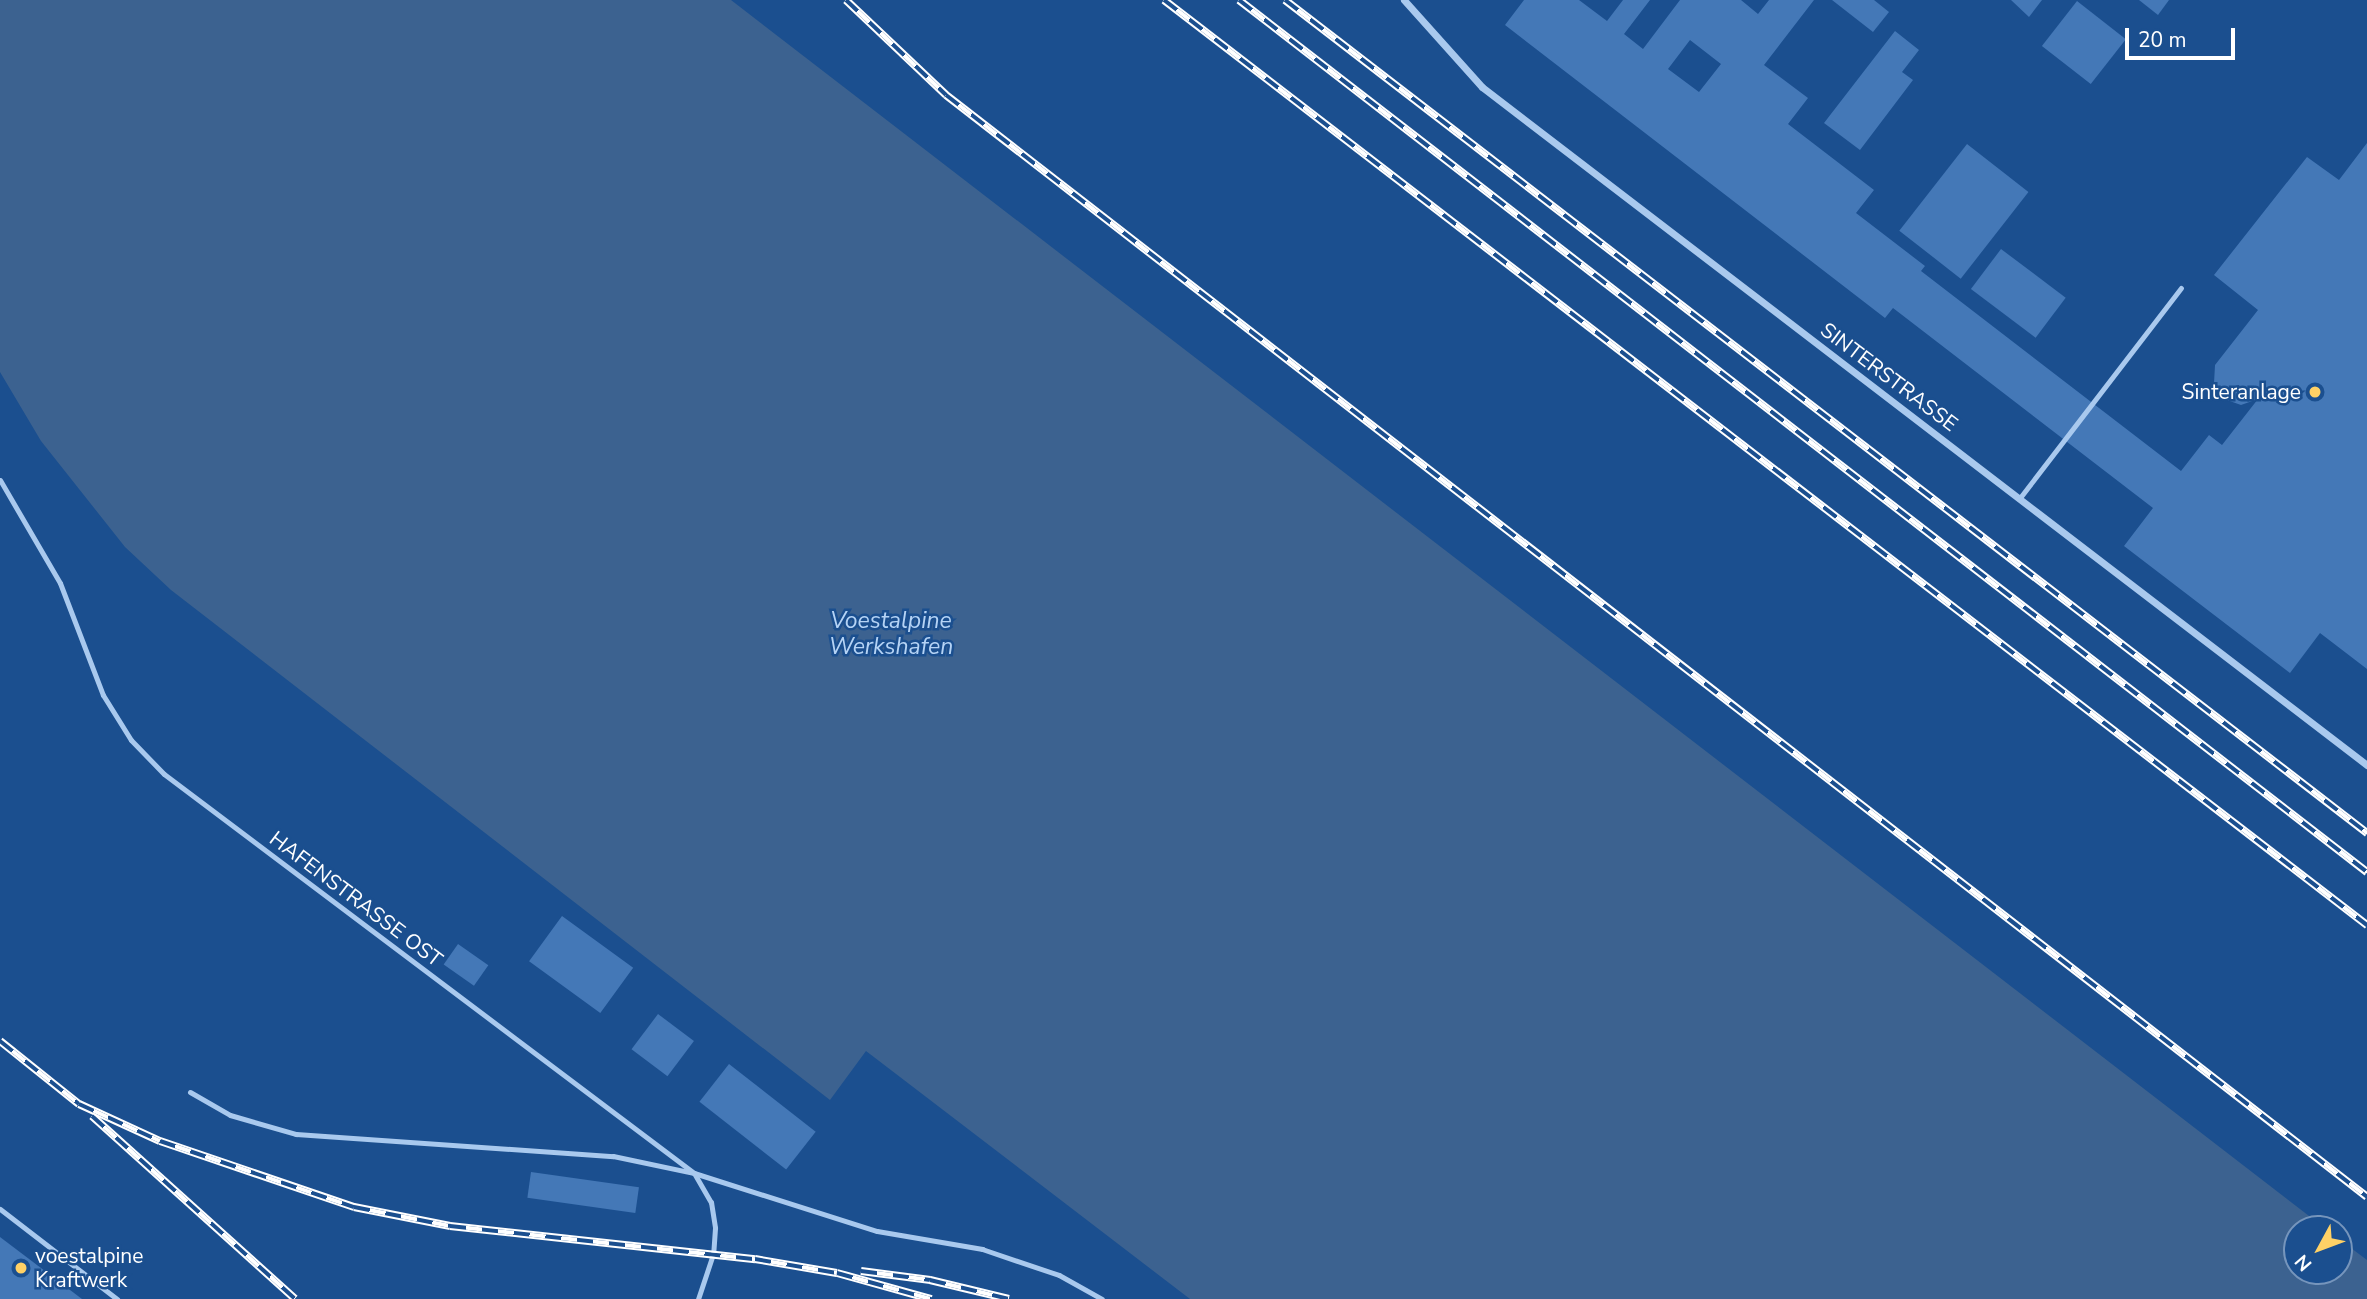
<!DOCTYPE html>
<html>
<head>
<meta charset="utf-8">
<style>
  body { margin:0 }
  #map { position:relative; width:2367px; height:1299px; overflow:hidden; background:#1b4f8f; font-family:"Nunito Sans",sans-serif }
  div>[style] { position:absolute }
  .water>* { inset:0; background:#3c6290 }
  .building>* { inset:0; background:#4478b7; transform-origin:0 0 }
  .service>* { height:5px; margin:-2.5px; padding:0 2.5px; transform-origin:2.5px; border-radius:2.5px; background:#a9c9ee }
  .minor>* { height:7px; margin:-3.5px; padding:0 3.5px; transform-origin:3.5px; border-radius:3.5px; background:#a9c9ee }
  .rail>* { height:8px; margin-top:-4px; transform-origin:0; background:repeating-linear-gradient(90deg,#1b4f8f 0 16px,#fff 0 32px); box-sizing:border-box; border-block:2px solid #fff }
  .dots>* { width:19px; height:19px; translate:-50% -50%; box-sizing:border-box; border:4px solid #1b4f8f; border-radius:50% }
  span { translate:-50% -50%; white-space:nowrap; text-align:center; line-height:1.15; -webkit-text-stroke:5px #1b4f8f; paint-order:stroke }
  .street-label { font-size:21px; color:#fff }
  .poi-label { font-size:21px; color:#fff }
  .right { translate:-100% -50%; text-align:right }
  .left { translate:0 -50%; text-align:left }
  .water-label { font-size:23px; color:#b5d3f5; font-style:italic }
  .north { position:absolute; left:2283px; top:1215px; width:70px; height:70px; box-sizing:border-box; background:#1b4f8f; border:2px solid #7695bc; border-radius:50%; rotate:229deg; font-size:19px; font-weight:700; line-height:28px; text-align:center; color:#fff }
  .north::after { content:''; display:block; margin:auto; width:24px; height:32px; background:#ffd166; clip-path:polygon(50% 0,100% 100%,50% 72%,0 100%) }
  .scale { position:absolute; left:2125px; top:28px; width:110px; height:32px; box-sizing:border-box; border:4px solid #fff; border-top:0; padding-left:9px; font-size:21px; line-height:24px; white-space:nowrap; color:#fff; -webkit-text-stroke:5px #1b4f8f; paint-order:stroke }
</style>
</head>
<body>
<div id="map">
  <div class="water">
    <i style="clip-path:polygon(0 0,731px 0,2326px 1229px,2297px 1229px,2297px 1271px,2339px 1271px,2339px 1239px,2367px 1260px,2367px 1299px,1190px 1299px,866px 1051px,830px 1100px,171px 590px,125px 547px,41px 441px,0 372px)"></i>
  </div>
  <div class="building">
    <i style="clip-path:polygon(evenodd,1524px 0,1579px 0,1607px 21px,1623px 0,1650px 0,1624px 34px,1643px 49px,1680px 0,1741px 0,1758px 14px,1769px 0,1814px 0,1764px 65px,1808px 98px,1788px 124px,1874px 190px,1856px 213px,1925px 266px,1921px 271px,2181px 471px,2209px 435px,2222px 445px,2258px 399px,2241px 405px,2224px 399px,2214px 383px,2215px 365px,2258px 310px,2214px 275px,2307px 157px,2339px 180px,2367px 143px,2367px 669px,2320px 633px,2290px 673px,2124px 546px,2153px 508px,1893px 308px,1885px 318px,1505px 25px,1524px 0,1690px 40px,1721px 64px,1699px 92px,1668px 69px,1690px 40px)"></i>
    <i style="clip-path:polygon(1832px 0,1874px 0,1889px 12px,1873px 32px)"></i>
    <i style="clip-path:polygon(2011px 0,2042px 0,2029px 17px)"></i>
    <i style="clip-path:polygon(2139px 0,2169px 0,2158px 15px)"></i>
    <i style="left:2077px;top:1px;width:62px;height:57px;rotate:38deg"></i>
    <i style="clip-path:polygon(1895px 31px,1919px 50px,1902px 72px,1913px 80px,1860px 150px,1824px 123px)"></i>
    <i style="left:1967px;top:144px;width:78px;height:110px;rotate:38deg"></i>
    <i style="left:2001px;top:249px;width:81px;height:50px;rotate:37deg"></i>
    <i style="left:562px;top:916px;width:88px;height:56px;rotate:36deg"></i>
    <i style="left:458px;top:944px;width:37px;height:25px;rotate:35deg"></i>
    <i style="left:658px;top:1014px;width:45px;height:44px;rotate:37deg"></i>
    <i style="left:729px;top:1064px;width:110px;height:48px;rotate:38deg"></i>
    <i style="left:531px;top:1172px;width:109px;height:26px;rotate:8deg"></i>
    <i style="clip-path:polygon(0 1237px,82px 1299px,0 1299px)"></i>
  </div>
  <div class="service">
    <i style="left:0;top:480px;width:119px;rotate:59.8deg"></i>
    <i style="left:60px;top:583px;width:120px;rotate:69deg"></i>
    <i style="left:103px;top:695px;width:53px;rotate:58.1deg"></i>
    <i style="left:131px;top:740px;width:47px;rotate:45.9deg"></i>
    <i style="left:164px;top:774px;width:663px;rotate:36.97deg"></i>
    <i style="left:694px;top:1173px;width:34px;rotate:60deg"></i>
    <i style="left:711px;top:1202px;width:26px;rotate:81deg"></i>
    <i style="left:715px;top:1228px;width:26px;rotate:94deg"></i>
    <i style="left:713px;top:1254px;width:47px;rotate:108.4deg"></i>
    <i style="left:2019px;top:499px;width:266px;rotate:-52.5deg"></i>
    <i style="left:190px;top:1092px;width:46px;rotate:29.9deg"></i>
    <i style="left:230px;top:1115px;width:69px;rotate:16.1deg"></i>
    <i style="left:296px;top:1134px;width:318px;rotate:4deg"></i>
    <i style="left:613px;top:1156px;width:83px;rotate:11.9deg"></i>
    <i style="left:694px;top:1173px;width:192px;rotate:17.6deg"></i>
    <i style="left:877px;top:1231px;width:107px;rotate:9.7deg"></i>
    <i style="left:982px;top:1249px;width:81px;rotate:18.7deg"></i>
    <i style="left:1059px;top:1275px;width:49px;rotate:29.2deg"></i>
    <i style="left:0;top:1209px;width:148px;rotate:37.6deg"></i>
  </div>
  <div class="minor">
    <i style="left:1404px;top:0;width:117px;rotate:48.1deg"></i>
    <i style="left:1482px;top:87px;width:1115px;rotate:37.46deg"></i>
  </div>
  <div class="rail">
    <i style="left:846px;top:0;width:138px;rotate:43.5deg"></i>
    <i style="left:946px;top:95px;width:1798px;rotate:37.79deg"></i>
    <i style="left:1164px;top:0;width:1518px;rotate:37.56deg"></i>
    <i style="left:1239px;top:0;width:1426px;rotate:37.71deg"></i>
    <i style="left:1285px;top:0;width:1366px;rotate:37.59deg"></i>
    <i style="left:0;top:1041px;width:101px;rotate:38.6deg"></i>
    <i style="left:79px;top:1104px;width:89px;rotate:24.6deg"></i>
    <i style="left:160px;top:1141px;width:205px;rotate:18.8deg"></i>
    <i style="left:354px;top:1207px;width:98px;rotate:11.2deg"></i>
    <i style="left:450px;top:1226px;width:307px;rotate:6.2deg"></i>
    <i style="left:755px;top:1259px;width:83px;rotate:9.7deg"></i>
    <i style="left:837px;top:1273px;width:98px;rotate:15.5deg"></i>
    <i style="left:92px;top:1116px;width:273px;rotate:42deg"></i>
    <i style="left:861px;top:1271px;width:70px;rotate:7.4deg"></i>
    <i style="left:930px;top:1280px;width:81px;rotate:13.5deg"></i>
  </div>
  <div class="dots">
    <i style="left:2315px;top:392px;background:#ffd166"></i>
    <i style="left:21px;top:1268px;background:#ffd166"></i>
  </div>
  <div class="street-label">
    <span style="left:1889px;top:377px;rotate:37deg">SINTERSTRASSE</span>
    <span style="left:356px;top:899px;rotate:37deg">HAFENSTRASSE OST</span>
  </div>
  <div class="poi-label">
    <span class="right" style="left:2301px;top:392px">Sinteranlage</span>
    <span class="left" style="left:35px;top:1268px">voestalpine<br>Kraftwerk</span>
  </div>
  <div class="water-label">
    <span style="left:891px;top:634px">Voestalpine<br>Werkshafen</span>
  </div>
  <div class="north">N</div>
  <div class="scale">20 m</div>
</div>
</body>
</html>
